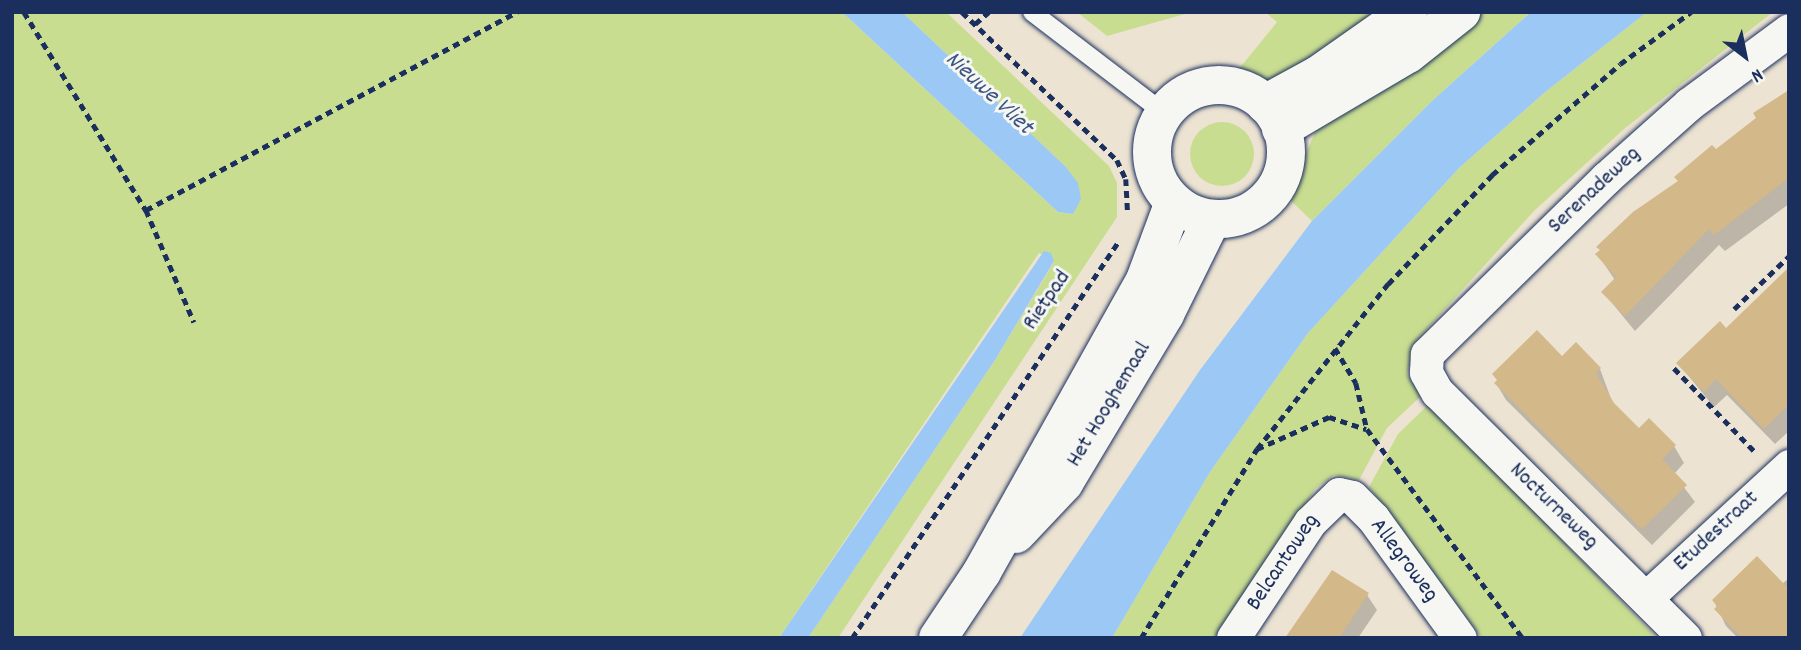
<!DOCTYPE html>
<html>
<head>
<meta charset="utf-8">
<style>
  body { margin:0 }
  #map { position:relative; width:1801px; height:650px; overflow:hidden; background:#ece3d2; font-family:Dekko,sans-serif }
  div>[style] { position:absolute }
  .green>* { inset:0; background:#c9dd91 }
  .round { border-radius:50% }
  .water>* { inset:0; background:#9cc8f5 }
  .shadow>* { inset:0; background:#0003 }
  .building>* { inset:0; background:#d3b889 }
  .path>* { height:4.5px; margin-top:-2.25px; transform-origin:0; background:repeating-linear-gradient(90deg,#1b2f5e 0 7px,transparent 0 12px) }
  .roads { filter:drop-shadow(0 0 2px #1b2f5e) drop-shadow(0 0 2px #1b2f5e) }
  .service>* { height:18px; margin:-9px; padding:0 9px; transform-origin:9px; border-radius:9px; background:#f6f6f2 }
  .minor>* { height:33px; margin:-16.5px; padding:0 16.5px; transform-origin:16.5px; border-radius:16.5px; background:#f6f6f2 }
  .tertiary>* { height:38px; margin:-19px; padding:0 19px; transform-origin:19px; border-radius:19px; background:#f6f6f2 }
  .tertiary>.ring { margin:-19px; padding:0; box-sizing:content-box; background:none; border:38px solid #f6f6f2; border-radius:50% }
  span { translate:-50% -50%; white-space:nowrap; text-align:center; line-height:1.15; -webkit-text-stroke:6px #f6f6f2; paint-order:stroke }
  .street-label { font-size:23px; color:#1b2f5e }
  .water-label { font-size:24px; color:#3b5584; font-style:italic }
  .frame { position:absolute; inset:0; border:14px solid #1b2f5e; pointer-events:none }
  .north { position:absolute; left:1710px; top:21px; width:70px; height:70px; -webkit-text-stroke:5px #f6f6f2; paint-order:stroke; rotate:148deg; font-size:19px; font-weight:700; line-height:28px; text-align:center; color:#1b2f5e }
  .north::after { content:''; display:block; margin:auto; width:24px; height:32px; background:#1b2f5e; clip-path:polygon(50% 0,100% 100%,50% 72%,0 100%) }
</style>
</head>
<body>
<div id="map">
  <div class="green">
    <i style="clip-path:polygon(12px 12px,842px 12px,1058px 212px,1073px 214px,1065px 166px,902px 12px,946px 12px,1109px 166px,1117px 183px,1117px 217px,838px 638px,808px 638px,995px 360px,1054px 262px,1039px 253px,779px 638px,12px 638px)"></i>
    <i style="clip-path:polygon(1077px 12px,1192px 12px,1107px 36px)"></i>
    <i style="clip-path:polygon(1265px 12px,1389px 12px,1282px 78px,1258px 82px,1234px 75px,1277px 22px)"></i>
    <i style="clip-path:polygon(1477px 12px,1531px 12px,1432px 101px,1312px 221px,1287px 197px,1317px 128px)"></i>
    <i style="clip-path:polygon(1647px 12px,1773px 12px,1624px 129px,1534px 211px,1414px 343px,1407px 374px,1421px 396px,1387px 428px,1359px 480px,1334px 475px,1316px 488px,1215px 638px,1112px 638px,1210px 472px,1308px 333px,1459px 168px,1544px 93px)"></i>
    <i class="round" style="left:1190px;top:122px;width:64px;height:64px"></i>
    <i style="clip-path:polygon(1429px 404px,1657px 638px,1482px 638px,1369px 487px,1398px 434px)"></i>
  </div>
  <div class="water">
    <i style="clip-path:polygon(842px 12px,902px 12px,1065px 166px,1078px 183px,1081px 199px,1073px 214px,1058px 212px)"></i>
    <i style="clip-path:polygon(1531px 12px,1647px 12px,1544px 93px,1459px 168px,1308px 333px,1210px 472px,1112px 638px,1020px 638px,1200px 370px,1312px 221px,1432px 101px)"></i>
    <i style="clip-path:polygon(1044px 251px,1051px 253px,1054px 261px,995px 360px,808px 638px,779px 638px)"></i>
  </div>
  <div class="shadow">
    <i style="clip-path:polygon(1789px 91px,1789px 204px,1725px 251px,1719px 245px,1635px 331px,1603px 292px,1615px 280px,1598px 255px)"></i>
    <i style="clip-path:polygon(1789px 269px,1789px 431px,1775px 444px,1727px 395px,1714px 407px,1678px 363px,1726px 330px)"></i>
    <i style="clip-path:polygon(1562px 358px,1600px 369px,1613px 404px,1639px 430px,1674px 446px,1684px 463px,1674px 474px,1695px 502px,1652px 545px,1506px 400px,1496px 383px)"></i>
    <i style="clip-path:polygon(1789px 578px,1789px 638px,1738px 638px,1726px 626px,1714px 601px,1782px 584px)"></i>
    <i style="clip-path:polygon(1367px 595px,1377px 610px,1358px 638px,1287px 638px)"></i>
  </div>
  <div class="building">
    <i style="clip-path:polygon(1789px 90px,1789px 178px,1714px 235px,1709px 229px,1625px 316px,1601px 292px,1616px 277px,1595px 254px,1600px 250px,1596px 247px,1633px 212px,1678px 181px,1674px 177px,1712px 145px,1716px 149px,1756px 118px,1753px 113px)"></i>
    <i style="clip-path:polygon(1789px 267px,1789px 404px,1764px 429px,1716px 379px,1704px 392px,1676px 363px,1720px 321px,1726px 328px)"></i>
    <i style="clip-path:polygon(1537px 330px,1562px 356px,1576px 342px,1601px 368px,1596px 373px,1614px 403px,1639px 428px,1649px 418px,1676px 445px,1662px 459px,1687px 485px,1642px 529px,1494px 383px,1497px 380px,1492px 374px)"></i>
    <i style="clip-path:polygon(1757px 556px,1789px 589px,1789px 638px,1742px 638px,1714px 609px,1717px 606px,1712px 600px)"></i>
    <i style="clip-path:polygon(1332px 570px,1369px 593px,1339px 638px,1285px 638px)"></i>
  </div>
  <div class="path">
    <i style="left:24px;top:12px;width:233px;rotate:58.4deg"></i>
    <i style="left:146px;top:210px;width:122px;rotate:66.8deg"></i>
    <i style="left:962px;top:12px;width:214px;rotate:43.7deg"></i>
    <i style="left:1117px;top:160px;width:21px;rotate:65deg"></i>
    <i style="left:1126px;top:179px;width:33px;rotate:87deg"></i>
    <i style="left:975px;top:24px;width:18px;rotate:-41deg"></i>
    <i style="left:146px;top:210px;width:421px;rotate:-28.1deg"></i>
    <i style="left:1734px;top:309px;width:76px;rotate:-43.9deg"></i>
    <i style="left:1335px;top:348px;width:41px;rotate:59deg"></i>
    <i style="left:1356px;top:383px;width:47px;rotate:76.6deg"></i>
    <i style="left:1367px;top:429px;width:261px;rotate:53.3deg"></i>
    <i style="left:1674px;top:368px;width:118px;rotate:46deg"></i>
    <i style="left:1257px;top:449px;width:79px;rotate:-24deg"></i>
    <i style="left:1329px;top:417px;width:39px;rotate:18deg"></i>
    <i style="left:852px;top:638px;width:476px;rotate:-56.1deg"></i>
    <i style="left:1141px;top:638px;width:222px;rotate:-58.5deg"></i>
    <i style="left:1257px;top:449px;width:211px;rotate:-51.6deg"></i>
    <i style="left:1388px;top:284px;width:151px;rotate:-46.3deg"></i>
    <i style="left:1492px;top:175px;width:169px;rotate:-40.9deg"></i>
    <i style="left:1620px;top:64px;width:88px;rotate:-36.2deg"></i>
  </div>
  <div class="roads">
    <div class="service">
      <i style="left:1032px;top:12px;width:166px;rotate:37.4deg"></i>
    </div>
    <div class="minor">
      <i style="left:1646px;top:598px;width:195px;rotate:-42.7deg"></i>
      <i style="left:1233px;top:638px;width:139px;rotate:-56.4deg"></i>
      <i style="left:1310px;top:522px;width:40px;rotate:-44deg"></i>
      <i style="left:1339px;top:494px;width:13px;rotate:13deg"></i>
      <i style="left:1352px;top:497px;width:30px;rotate:45deg"></i>
      <i style="left:1373px;top:518px;width:148px;rotate:54.1deg"></i>
      <i style="left:1685px;top:638px;width:349px;rotate:-135.2deg"></i>
      <i style="left:1437px;top:392px;width:23px;rotate:-119deg"></i>
      <i style="left:1426px;top:372px;width:18px;rotate:-87deg"></i>
      <i style="left:1427px;top:354px;width:251px;rotate:-44.5deg"></i>
      <i style="left:1606px;top:178px;width:111px;rotate:-41.7deg"></i>
      <i style="left:1689px;top:104px;width:124px;rotate:-36.5deg"></i>
    </div>
    <div class="tertiary">
      <i class="ring" style="left:1152px;top:85px;width:96px;height:96px"></i>
      <i style="left:1265px;top:104px;width:60px;rotate:-28.7deg"></i>
      <i style="left:1318px;top:75px;width:110px;rotate:-35deg"></i>
      <i style="left:1281px;top:129px;width:147px;rotate:-30.6deg"></i>
      <i style="left:1408px;top:54px;width:68px;rotate:-38.4deg"></i>
      <i style="left:1016px;top:534px;width:70px;rotate:-46.7deg"></i>
      <i style="left:1064px;top:483px;width:197px;rotate:-59.1deg"></i>
      <i style="left:1165px;top:314px;width:106px;rotate:-63.7deg"></i>
      <i style="left:938px;top:638px;width:79px;rotate:-56.3deg"></i>
      <i style="left:982px;top:572px;width:334px;rotate:-60.8deg"></i>
      <i style="left:1145px;top:280px;width:83px;rotate:-69.6deg"></i>
    </div>
  </div>
  <div class="street-label">
    <span style="left:1595px;top:191px;rotate:-43deg">Serenadeweg</span>
    <span style="left:1048px;top:301px;rotate:-56deg">Rietpad</span>
    <span style="left:1110px;top:405px;rotate:-59deg">Het Hooghemaal</span>
    <span style="left:1553px;top:507px;rotate:44deg">Nocturneweg</span>
    <span style="left:1717px;top:532px;rotate:-43deg">Etudestraat</span>
    <span style="left:1403px;top:561px;rotate:53deg">Allegroweg</span>
    <span style="left:1284px;top:563px;rotate:-56deg">Belcantoweg</span>
  </div>
  <div class="water-label">
    <span style="left:988px;top:94px;rotate:43deg">Nieuwe Vliet</span>
  </div>
  <div class="frame"></div>
  <div class="north">N</div>
</div>
</body>
</html>
